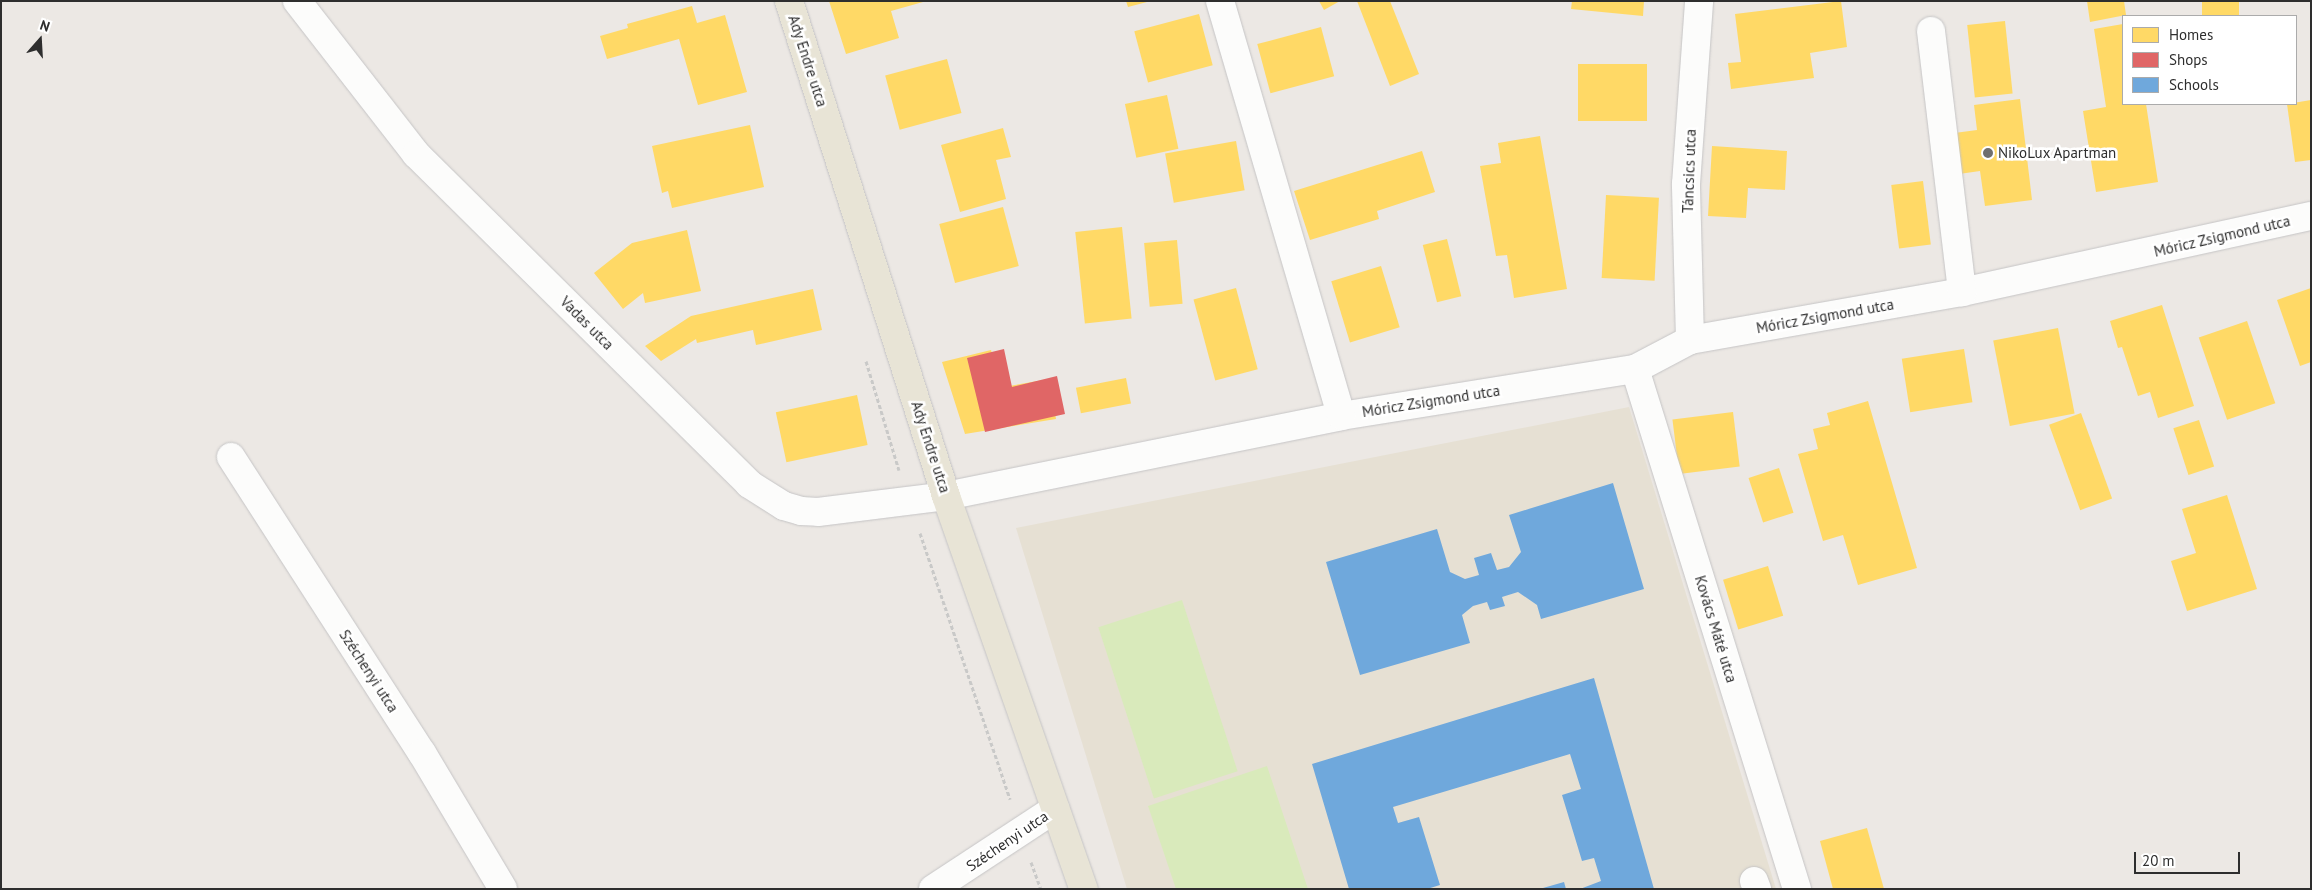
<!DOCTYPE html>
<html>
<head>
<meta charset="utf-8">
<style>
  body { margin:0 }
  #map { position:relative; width:2312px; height:890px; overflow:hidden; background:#ece8e4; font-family:"PT Sans",sans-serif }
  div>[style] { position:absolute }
  .education>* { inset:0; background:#e6e0d3 }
  .pitch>* { inset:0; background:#d9eabb; transform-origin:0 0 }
  .homes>* { inset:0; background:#ffd966; transform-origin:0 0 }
  .shops>* { inset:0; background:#e06666 }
  .schools>* { inset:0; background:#6fa8dc }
  .path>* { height:3px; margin-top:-1.5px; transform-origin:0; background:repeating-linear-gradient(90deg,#c9c9c8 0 4px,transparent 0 6.5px) }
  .roads { filter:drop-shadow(0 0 1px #c5c4c5) drop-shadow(0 0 1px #c5c4c5) }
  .minor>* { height:28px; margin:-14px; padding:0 14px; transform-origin:14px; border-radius:14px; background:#fcfcfb }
  .major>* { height:28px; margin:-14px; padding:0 14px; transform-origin:14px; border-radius:14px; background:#e8e4d6 }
  .dots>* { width:14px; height:14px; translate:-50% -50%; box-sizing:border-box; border:2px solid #fff; border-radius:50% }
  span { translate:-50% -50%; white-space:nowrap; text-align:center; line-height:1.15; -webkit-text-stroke:5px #fff; paint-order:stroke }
  .street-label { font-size:15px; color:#2e2e2e }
  .poi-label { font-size:15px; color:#2e2e2e }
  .left { translate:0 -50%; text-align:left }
  .frame { position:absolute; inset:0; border:2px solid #2e2e2e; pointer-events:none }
  .legend { position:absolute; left:2122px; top:15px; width:175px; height:90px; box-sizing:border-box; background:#fff; border:1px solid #ababab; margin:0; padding:6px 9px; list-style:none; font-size:15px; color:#2e2e2e }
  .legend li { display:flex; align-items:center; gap:10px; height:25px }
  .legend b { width:25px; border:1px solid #ababab }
  .north { position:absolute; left:15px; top:15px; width:50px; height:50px; -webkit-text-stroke:4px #fff; paint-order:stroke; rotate:19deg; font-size:14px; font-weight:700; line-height:20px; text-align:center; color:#2e2e2e }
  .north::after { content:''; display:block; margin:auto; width:18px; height:22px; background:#2e2e2e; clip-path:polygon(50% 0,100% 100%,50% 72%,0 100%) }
  .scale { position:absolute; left:2134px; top:852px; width:106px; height:22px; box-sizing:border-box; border:2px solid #2e2e2e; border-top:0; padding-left:6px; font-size:15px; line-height:18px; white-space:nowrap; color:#2e2e2e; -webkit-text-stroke:4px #fff; paint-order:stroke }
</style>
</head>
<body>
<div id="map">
  <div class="education">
    <i style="clip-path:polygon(1629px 407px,1776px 889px,1127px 889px,1016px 528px)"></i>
  </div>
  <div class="pitch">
    <i style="left:1182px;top:600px;width:180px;height:88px;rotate:72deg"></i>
    <i style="clip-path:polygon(1267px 766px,1308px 889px,1176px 889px,1148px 806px)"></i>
  </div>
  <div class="homes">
    <i style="clip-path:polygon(829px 1px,923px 1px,923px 2px,891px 11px,899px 38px,846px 54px)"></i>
    <i style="clip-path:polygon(1126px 1px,1147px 1px,1147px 2px,1128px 7px)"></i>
    <i style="clip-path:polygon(1319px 1px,1340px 1px,1324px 10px)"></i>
    <i style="clip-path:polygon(1357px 1px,1390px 1px,1419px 74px,1390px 86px)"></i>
    <i style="clip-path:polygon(1572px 1px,1644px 1px,1643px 16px,1571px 9px)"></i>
    <i style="clip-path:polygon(1841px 1px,1847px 47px,1810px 53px,1814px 78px,1731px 89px,1728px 63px,1741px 62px,1735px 14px)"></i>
    <i style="clip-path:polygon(2087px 1px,2124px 1px,2126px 15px,2090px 22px)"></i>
    <i style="left:2202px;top:1px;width:37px;height:15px"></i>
    <i style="clip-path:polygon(692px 6px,697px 23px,725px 15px,747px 92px,698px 105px,679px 39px,607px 59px,600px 36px,628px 28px,627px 24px)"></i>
    <i style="left:1199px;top:14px;width:53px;height:67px;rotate:75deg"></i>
    <i style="left:2005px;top:21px;width:73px;height:38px;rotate:84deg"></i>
    <i style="clip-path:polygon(2123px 24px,2123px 104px,2146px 104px,2158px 182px,2096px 192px,2083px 111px,2106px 107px,2094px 29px)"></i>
    <i style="left:1321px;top:27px;width:51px;height:66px;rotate:75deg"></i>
    <i style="left:947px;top:59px;width:56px;height:64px;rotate:75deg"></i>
    <i style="left:1578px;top:64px;width:69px;height:57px"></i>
    <i style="left:1167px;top:95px;width:55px;height:43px;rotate:78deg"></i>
    <i style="clip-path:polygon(2020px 99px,2032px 200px,1985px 206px,1980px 171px,1952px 175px,1947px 134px,1977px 130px,1974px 105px)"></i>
    <i style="clip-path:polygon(2311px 100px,2311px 160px,2295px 162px,2287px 104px)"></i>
    <i style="clip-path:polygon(750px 125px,764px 187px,672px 208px,668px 191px,662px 193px,652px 146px)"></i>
    <i style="clip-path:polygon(1003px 128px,1011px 157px,996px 160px,1006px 199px,960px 212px,941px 145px)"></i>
    <i style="clip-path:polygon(1540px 136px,1567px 289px,1514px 298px,1507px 255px,1496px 256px,1480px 166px,1501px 163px,1498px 143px)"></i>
    <i style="left:1236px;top:141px;width:50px;height:72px;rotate:80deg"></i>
    <i style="clip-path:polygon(1712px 146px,1787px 151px,1785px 190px,1748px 188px,1746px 218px,1708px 216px)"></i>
    <i style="clip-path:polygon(1422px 151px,1435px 192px,1377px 211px,1379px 219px,1310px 240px,1294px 191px)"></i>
    <i style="left:1923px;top:181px;width:64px;height:32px;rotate:83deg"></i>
    <i style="left:1606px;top:195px;width:53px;height:83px;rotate:3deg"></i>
    <i style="left:1003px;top:207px;width:61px;height:66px;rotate:75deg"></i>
    <i style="left:1122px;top:227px;width:92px;height:47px;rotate:84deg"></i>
    <i style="clip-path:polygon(687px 230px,701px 291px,645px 303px,643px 293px,623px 309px,594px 273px,632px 243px)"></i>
    <i style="left:1447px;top:239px;width:59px;height:25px;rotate:76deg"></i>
    <i style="left:1177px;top:240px;width:64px;height:33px;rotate:85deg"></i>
    <i style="left:1381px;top:266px;width:64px;height:52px;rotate:73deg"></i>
    <i style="left:1236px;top:288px;width:84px;height:44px;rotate:75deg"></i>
    <i style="clip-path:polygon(2311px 288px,2311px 362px,2300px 366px,2277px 300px)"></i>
    <i style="clip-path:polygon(813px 289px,822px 330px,756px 345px,753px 330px,697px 343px,696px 339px,661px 361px,645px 346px,691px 316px)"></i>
    <i style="clip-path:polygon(2162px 305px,2194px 406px,2158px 418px,2150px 392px,2138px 396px,2122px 347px,2118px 348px,2110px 321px)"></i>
    <i style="left:2247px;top:321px;width:87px;height:51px;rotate:71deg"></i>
    <i style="left:2058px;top:328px;width:87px;height:66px;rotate:79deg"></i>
    <i style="left:1964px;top:349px;width:54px;height:63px;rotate:81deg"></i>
    <i style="clip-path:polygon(991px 350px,1003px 387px,1049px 379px,1056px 419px,965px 434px,942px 362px)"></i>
    <i style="left:1126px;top:378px;width:26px;height:51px;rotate:79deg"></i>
    <i style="left:857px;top:395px;width:51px;height:83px;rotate:78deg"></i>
    <i style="clip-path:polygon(1868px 401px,1917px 568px,1858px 585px,1843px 535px,1823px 541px,1798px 454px,1818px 449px,1813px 429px,1830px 425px,1827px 413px)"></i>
    <i style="left:1733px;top:412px;width:55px;height:61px;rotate:83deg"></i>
    <i style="left:2081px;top:413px;width:91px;height:34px;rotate:70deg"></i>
    <i style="left:2199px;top:420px;width:49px;height:27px;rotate:72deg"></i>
    <i style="left:1779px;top:468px;width:47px;height:32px;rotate:72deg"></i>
    <i style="clip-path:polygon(2227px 495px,2257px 589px,2187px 611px,2171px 561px,2196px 553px,2182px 509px)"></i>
    <i style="left:1768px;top:566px;width:52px;height:47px;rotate:73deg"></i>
    <i style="clip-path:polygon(1867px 828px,1884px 889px,1833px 889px,1820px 841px)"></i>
  </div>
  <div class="shops">
    <i style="clip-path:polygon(1004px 349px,1012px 387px,1057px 376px,1065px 414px,985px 432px,967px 358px)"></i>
  </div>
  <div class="schools">
    <i style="clip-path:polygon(1613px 483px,1644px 589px,1541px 619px,1537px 605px,1518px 592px,1502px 597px,1505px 606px,1490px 610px,1487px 602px,1473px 606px,1462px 615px,1470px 643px,1360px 675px,1326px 562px,1437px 529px,1450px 572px,1465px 579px,1479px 575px,1474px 558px,1491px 553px,1497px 570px,1509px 567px,1521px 552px,1509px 515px)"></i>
    <i style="clip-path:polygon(1594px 678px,1654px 889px,1580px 889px,1601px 881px,1594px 858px,1582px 861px,1562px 795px,1581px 789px,1570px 754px,1393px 807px,1398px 823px,1419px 817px,1440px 885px,1427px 889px,1349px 889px,1312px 764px)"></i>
    <i style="clip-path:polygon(1564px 882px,1566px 889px,1543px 889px,1543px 888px)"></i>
  </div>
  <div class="path">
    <i style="left:866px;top:361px;width:114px;rotate:73.2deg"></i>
    <i style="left:920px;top:533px;width:281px;rotate:71.3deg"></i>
    <i style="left:1031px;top:862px;width:29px;rotate:70deg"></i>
  </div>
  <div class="roads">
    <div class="minor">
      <i style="left:297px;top:1px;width:194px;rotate:52.1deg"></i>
      <i style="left:416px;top:154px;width:469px;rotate:44.7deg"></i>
      <i style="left:749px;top:484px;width:41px;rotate:32.2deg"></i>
      <i style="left:784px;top:506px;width:18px;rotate:16deg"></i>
      <i style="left:801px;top:511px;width:17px;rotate:3deg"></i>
      <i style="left:818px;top:512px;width:129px;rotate:-7.1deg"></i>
      <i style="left:946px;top:496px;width:403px;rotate:-11.4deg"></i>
      <i style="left:1341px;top:416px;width:298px;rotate:-9.1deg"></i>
      <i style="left:1635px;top:369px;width:62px;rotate:-27.8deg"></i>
      <i style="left:1690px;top:340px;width:276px;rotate:-10deg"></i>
      <i style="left:1962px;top:292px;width:357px;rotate:-12.3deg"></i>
      <i style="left:1220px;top:1px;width:432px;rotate:73.7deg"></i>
      <i style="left:1931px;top:31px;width:263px;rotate:83.2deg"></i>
      <i style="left:1690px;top:340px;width:156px;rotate:-91.5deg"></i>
      <i style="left:1686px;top:184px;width:183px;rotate:-85.9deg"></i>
      <i style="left:1635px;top:369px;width:545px;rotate:72.7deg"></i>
      <i style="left:231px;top:457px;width:352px;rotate:57.2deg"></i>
      <i style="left:422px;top:753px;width:158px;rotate:59.2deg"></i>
      <i style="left:1754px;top:881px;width:9px;rotate:69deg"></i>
      <i style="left:933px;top:889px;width:146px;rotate:-33.3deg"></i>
    </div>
    <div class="major">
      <i style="left:789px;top:1px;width:519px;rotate:72.4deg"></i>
      <i style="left:946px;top:496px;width:417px;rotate:70.7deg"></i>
    </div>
  </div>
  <div class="dots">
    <i style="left:1988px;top:153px;background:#706f6e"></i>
  </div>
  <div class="street-label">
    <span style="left:808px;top:61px;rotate:72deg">Ady Endre utca</span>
    <span style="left:1689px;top:171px;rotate:-88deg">Táncsics utca</span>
    <span style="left:2222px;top:236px;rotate:-13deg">Móricz Zsigmond utca</span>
    <span style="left:1825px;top:316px;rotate:-10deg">Móricz Zsigmond utca</span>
    <span style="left:587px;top:323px;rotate:45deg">Vadas utca</span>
    <span style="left:1431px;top:401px;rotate:-9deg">Móricz Zsigmond utca</span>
    <span style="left:931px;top:447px;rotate:72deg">Ady Endre utca</span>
    <span style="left:1716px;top:629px;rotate:73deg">Kovács Máté utca</span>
    <span style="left:369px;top:671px;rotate:57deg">Széchenyi utca</span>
    <span style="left:1007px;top:841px;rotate:-34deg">Széchenyi utca</span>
  </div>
  <div class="poi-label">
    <span class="left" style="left:1998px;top:153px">NikoLux Apartman</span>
  </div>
  <div class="frame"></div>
  <ul class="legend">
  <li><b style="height:14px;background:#ffd966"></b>Homes</li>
  <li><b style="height:14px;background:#e06666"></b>Shops</li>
  <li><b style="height:14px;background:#6fa8dc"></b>Schools</li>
  </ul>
  <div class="north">N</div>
  <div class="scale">20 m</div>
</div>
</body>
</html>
